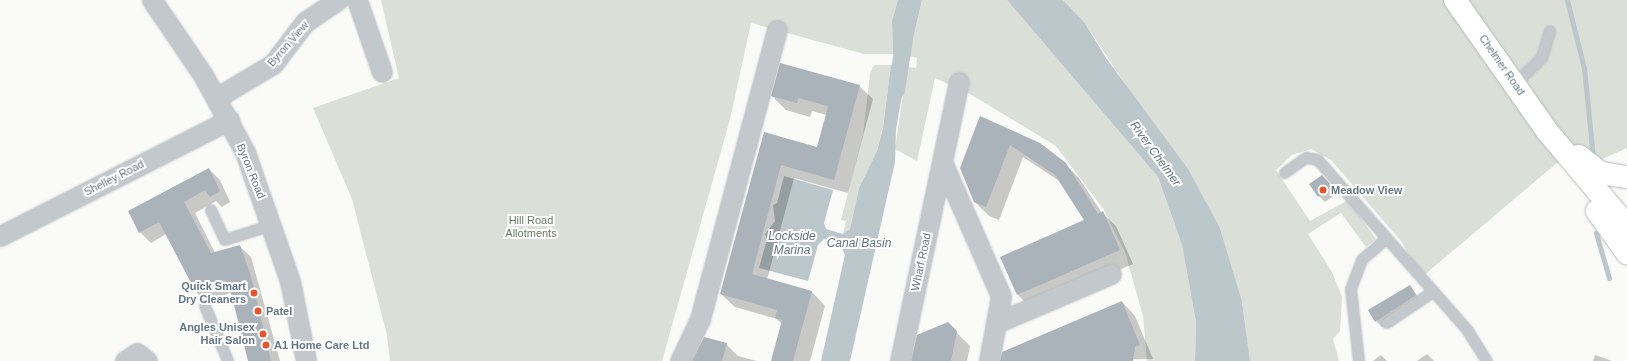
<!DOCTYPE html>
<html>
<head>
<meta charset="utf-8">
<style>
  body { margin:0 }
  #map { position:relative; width:1627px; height:361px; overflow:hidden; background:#fafaf8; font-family:Helvetica,sans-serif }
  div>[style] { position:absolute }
  .green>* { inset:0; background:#dadfd7 }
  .water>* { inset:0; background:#bbc7cb }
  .shadow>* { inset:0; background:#0003 }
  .stream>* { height:5px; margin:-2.5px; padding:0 2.5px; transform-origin:2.5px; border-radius:2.5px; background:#bbc7cb }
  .canal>* { height:17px; margin:-8.5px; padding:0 8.5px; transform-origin:8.5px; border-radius:8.5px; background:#bbc7cb }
  .building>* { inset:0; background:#aab3b9 }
  .roads { filter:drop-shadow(0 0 1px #b5babe) drop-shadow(0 0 1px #b5babe) }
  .service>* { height:10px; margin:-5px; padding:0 5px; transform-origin:5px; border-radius:5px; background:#c3c8cc }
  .minor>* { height:19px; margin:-9.5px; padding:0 9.5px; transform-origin:9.5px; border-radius:9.5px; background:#c3c8cc }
  .primary>* { height:22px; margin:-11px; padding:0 11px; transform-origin:11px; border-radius:11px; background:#fff }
  .dots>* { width:11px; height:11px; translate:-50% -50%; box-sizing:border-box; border:2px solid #fff; border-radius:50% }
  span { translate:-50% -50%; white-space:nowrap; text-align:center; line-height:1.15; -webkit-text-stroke:4px #fff; paint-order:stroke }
  .street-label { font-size:11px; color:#657683 }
  .poi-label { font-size:11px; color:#657683; font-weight:700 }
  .left { translate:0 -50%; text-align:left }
  .right { translate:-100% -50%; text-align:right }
  .park-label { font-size:11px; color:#687a64 }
  .water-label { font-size:12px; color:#60757c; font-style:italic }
</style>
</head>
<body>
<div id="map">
  <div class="green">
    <i style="clip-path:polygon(381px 0,898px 0,892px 21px,893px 54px,864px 54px,751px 23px,730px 119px,662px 361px,390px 361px,387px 335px,352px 199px,313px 108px,399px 78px)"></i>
    <i style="clip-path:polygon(922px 0,1007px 0,1158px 177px,1182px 245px,1196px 322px,1195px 361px,1147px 361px,1143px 316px,1125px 252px,1104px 210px,1056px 146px,970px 94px,935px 78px,917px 161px,895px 149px,907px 67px,916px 68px,917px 58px,909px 56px)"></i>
    <i style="clip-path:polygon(1063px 0,1627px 0,1627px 148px,1602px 159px,1593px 158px,1577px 146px,1422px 277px,1401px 241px,1331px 160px,1311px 149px,1292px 155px,1276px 170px,1310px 221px,1348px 200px,1376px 239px,1366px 247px,1341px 213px,1308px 234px,1332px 272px,1342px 297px,1340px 331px,1333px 339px,1339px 361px,1250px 361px,1242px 301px,1220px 228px,1085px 23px)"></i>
    <i style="clip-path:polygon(874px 65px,891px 65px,883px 127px,877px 151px,859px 188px,850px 229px,843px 234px,846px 221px,841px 220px,863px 135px,870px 74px)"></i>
  </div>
  <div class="water">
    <i style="clip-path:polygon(898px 0,922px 0,909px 56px,893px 54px,892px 21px)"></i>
    <i style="clip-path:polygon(1007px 0,1063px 0,1085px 23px,1106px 58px,1188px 169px,1220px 228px,1242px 301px,1250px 361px,1195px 361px,1196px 322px,1182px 245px,1158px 177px)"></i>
    <i style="clip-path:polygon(891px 65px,907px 67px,896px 129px,895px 162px,850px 361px,821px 361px,845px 255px,840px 244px,824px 239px,818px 245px,808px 281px,759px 268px,767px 239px,765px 234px,775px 221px,773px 205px,777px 203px,784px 176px,833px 190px,824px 223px,826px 229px,843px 234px,850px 229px,859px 188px,877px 151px,883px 128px)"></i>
  </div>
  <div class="shadow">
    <i style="clip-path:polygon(859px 86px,873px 99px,848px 193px,794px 178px,767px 280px,812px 292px,825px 306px,810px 361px,772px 361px,782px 324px,777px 319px,735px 307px,721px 294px,765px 134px,818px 148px,827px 115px,812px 111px,810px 117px,786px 110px,772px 96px)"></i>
    <i style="clip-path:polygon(981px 118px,1065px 164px,1079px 178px,1102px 213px,1116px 226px,1133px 264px,1031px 308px,1018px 295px,1085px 220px,1061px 182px,1023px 157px,999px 220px,989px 216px,975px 202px)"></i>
    <i style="clip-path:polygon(209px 169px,220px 180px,230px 202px,222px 207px,216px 201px,195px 213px,215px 253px,239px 246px,251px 257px,280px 361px,249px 361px,232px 292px,207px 303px,196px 292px,166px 234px,151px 243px,140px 232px)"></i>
    <i style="clip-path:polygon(1328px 182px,1338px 193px,1325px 202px,1319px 196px)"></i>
    <i style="clip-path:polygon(1410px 286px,1422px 302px,1382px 327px,1376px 321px)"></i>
    <i style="clip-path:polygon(1122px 302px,1135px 316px,1153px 359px,1003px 361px)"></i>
    <i style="clip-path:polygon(947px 323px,970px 346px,967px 361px,912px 361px)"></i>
    <i style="clip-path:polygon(726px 344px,738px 356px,757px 361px,693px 361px)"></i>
    <i style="clip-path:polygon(1427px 354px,1434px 361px,1417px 361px)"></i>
    <i style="clip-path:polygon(1381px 355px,1387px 361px,1373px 361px)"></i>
    <i style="clip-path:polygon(1595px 355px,1612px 361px,1593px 361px)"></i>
  </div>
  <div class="stream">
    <i style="left:1567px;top:0;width:70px;rotate:76deg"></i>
    <i style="left:1584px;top:68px;width:90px;rotate:84.3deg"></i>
    <i style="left:1596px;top:233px;width:47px;rotate:73.9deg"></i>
  </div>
  <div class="canal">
    <i style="left:896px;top:90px;width:91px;rotate:-81.2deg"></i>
  </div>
  <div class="building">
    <i style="clip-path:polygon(780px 63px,860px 85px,834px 180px,781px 165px,752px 274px,812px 291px,793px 361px,771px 361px,782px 320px,775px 318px,777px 310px,720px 294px,764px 132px,817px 147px,826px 114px,828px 106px,798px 98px,797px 103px,771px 96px)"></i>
    <i style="clip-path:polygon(980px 116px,1040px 143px,1066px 163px,1098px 214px,1103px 211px,1120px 250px,1017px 295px,1000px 257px,1084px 220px,1055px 175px,1010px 145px,986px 207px,974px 202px,960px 168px)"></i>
    <i style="clip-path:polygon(209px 168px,220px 191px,210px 197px,205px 190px,184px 202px,211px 253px,240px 245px,251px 276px,271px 361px,248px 361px,229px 285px,224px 280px,196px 292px,159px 222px,139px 233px,128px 211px)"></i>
    <i style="clip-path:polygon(1322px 175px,1332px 186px,1318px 197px,1309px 184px)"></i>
    <i style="clip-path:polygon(1410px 285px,1416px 295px,1375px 322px,1368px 310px)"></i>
    <i style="clip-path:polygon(1122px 301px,1140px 345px,1135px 347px,1133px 361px,1000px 361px,1002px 352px)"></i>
    <i style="clip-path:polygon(948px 322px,957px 331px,951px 361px,911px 361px,917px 335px)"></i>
    <i style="clip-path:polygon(704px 337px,727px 343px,722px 361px,692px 361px)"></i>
  </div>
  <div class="roads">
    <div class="service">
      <i style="left:1516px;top:83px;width:36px;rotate:-44deg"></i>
      <i style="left:1542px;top:58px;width:28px;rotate:-73deg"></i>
      <i style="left:1285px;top:173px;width:26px;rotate:-36deg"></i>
      <i style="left:1306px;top:158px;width:12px;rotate:9deg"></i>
      <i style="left:1318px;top:160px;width:227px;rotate:48.7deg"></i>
      <i style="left:1468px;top:331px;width:36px;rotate:58deg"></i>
      <i style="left:211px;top:210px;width:33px;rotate:65deg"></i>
      <i style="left:225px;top:240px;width:50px;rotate:-17.4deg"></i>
      <i style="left:205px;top:306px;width:60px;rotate:67.3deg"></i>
      <i style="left:1387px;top:323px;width:55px;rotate:-34deg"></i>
      <i style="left:1359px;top:361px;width:72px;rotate:-96.3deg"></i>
      <i style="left:1351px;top:289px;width:31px;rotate:-69deg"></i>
      <i style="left:1362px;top:260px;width:32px;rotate:-41deg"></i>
    </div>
    <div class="minor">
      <i style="left:152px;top:0;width:91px;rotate:55.8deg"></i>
      <i style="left:203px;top:75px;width:88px;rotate:61.4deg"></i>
      <i style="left:245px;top:152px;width:137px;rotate:70.8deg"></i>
      <i style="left:290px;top:281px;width:82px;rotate:78.7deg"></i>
      <i style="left:357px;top:0;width:76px;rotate:70.9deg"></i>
      <i style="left:216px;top:98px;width:66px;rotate:-30.8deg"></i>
      <i style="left:273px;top:64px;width:53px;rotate:-52.7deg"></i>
      <i style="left:305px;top:22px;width:40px;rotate:-34deg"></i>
      <i style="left:943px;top:164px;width:144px;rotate:66.3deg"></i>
      <i style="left:1001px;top:296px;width:66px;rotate:100.5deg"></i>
      <i style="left:0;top:236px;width:257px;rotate:-26.9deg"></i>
      <i style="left:996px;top:323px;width:125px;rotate:-23.1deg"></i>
      <i style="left:125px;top:361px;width:14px;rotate:-34deg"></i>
      <i style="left:137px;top:353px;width:13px;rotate:39deg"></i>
      <i style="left:680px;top:361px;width:47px;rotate:-64.5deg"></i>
      <i style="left:700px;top:319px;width:299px;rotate:-75.1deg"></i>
      <i style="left:900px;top:361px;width:285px;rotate:-78.1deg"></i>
    </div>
    <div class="primary">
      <i style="left:1455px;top:0;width:160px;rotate:54.9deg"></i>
      <i style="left:1547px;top:131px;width:124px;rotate:49.9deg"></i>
      <i style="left:1579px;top:156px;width:28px;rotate:38deg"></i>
      <i style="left:1601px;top:173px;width:26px;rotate:9deg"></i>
      <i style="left:1597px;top:211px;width:52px;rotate:54.5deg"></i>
    </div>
  </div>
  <div class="dots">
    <i style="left:1323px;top:190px;background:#e4572e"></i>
    <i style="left:254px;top:293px;background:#e4572e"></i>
    <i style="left:258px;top:311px;background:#e4572e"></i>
    <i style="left:263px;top:334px;background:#e4572e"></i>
    <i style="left:266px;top:345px;background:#e4572e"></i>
  </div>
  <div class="street-label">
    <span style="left:288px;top:44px;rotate:-49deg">Byron View</span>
    <span style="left:1502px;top:65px;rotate:55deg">Chelmer Road</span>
    <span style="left:251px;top:171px;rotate:68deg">Byron Road</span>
    <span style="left:114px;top:178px;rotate:-27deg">Shelley Road</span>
    <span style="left:921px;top:262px;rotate:-78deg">Wharf Road</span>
  </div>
  <div class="poi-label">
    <span class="left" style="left:1331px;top:190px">Meadow View</span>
    <span class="right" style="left:246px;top:293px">Quick Smart<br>Dry Cleaners</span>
    <span class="left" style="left:266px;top:311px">Patel</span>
    <span class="right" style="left:255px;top:334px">Angles Unisex<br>Hair Salon</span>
    <span class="left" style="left:274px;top:345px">A1 Home Care Ltd</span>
  </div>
  <div class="park-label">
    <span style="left:531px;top:227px">Hill Road<br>Allotments</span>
  </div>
  <div class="water-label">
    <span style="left:1155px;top:154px;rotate:54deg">River Chelmer</span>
    <span style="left:792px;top:244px">Lockside<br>Marina</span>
    <span style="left:859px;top:244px">Canal Basin</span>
  </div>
</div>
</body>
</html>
